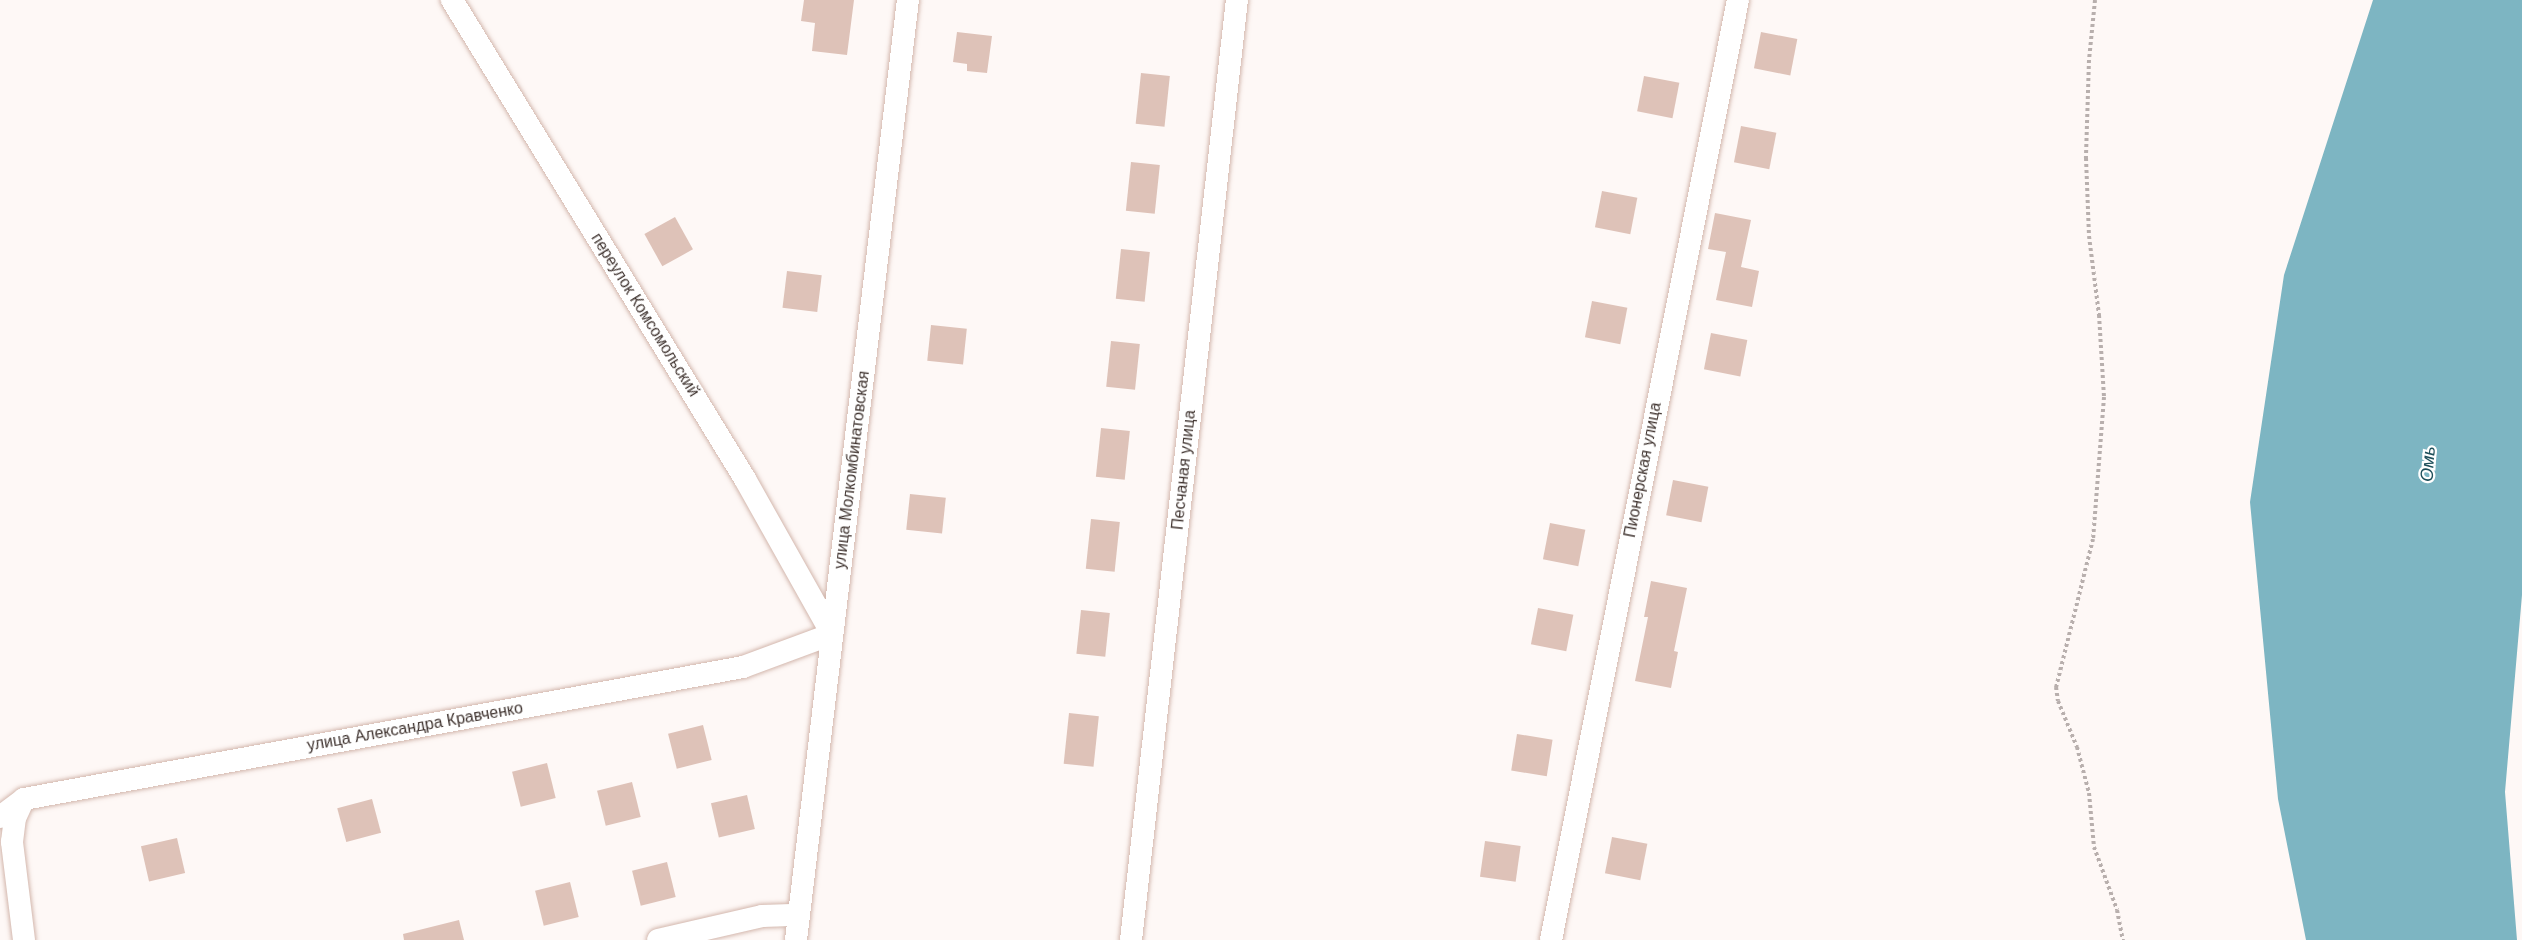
<!DOCTYPE html>
<html>
<head>
<meta charset="utf-8">
<style>
  body { margin:0 }
  #map { position:relative; width:2522px; height:940px; overflow:hidden; background:#fef8f6; font-family:Helvetica,sans-serif }
  div>[style] { position:absolute }
  .water>* { inset:0; background:#7db5c2 }
  .building>* { inset:0; background:#dec2b8; transform-origin:0 0 }
  .path>* { height:4px; margin-top:-2px; transform-origin:0; background:repeating-linear-gradient(90deg,#b8afad 0 3px,transparent 0 6px) }
  .roads { filter:drop-shadow(0 0 2px #d3b7ad) drop-shadow(0 0 2px #d3b7ad) }
  .minor>* { height:22px; margin:-11px; padding:0 11px; transform-origin:11px; border-radius:11px; background:#fff }
  span { translate:-50% -50%; white-space:nowrap; text-align:center; line-height:1.15; -webkit-text-stroke:4.5px #fff; paint-order:stroke }
  .street-label { font-size:16px; color:#3f332f }
  .water-label { font-size:18px; color:#1e4f5a; font-style:italic }
</style>
</head>
<body>
<div id="map">
  <div class="water">
    <i style="clip-path:polygon(2373px 0,2522px 0,2522px 595px,2505px 792px,2517px 940px,2306px 940px,2278px 799px,2250px 502px,2284px 275px)"></i>
  </div>
  <div class="building">
    <i style="clip-path:polygon(804px 0,854px 0,847px 55px,812px 51px,815px 23px,801px 21px)"></i>
    <i style="clip-path:polygon(957px 32px,992px 36px,987px 73px,967px 71px,967px 64px,953px 62px)"></i>
    <i style="left:1761px;top:32px;width:37px;height:37px;rotate:11deg"></i>
    <i style="left:1141px;top:73px;width:29px;height:51px;rotate:6deg"></i>
    <i style="left:1644px;top:76px;width:36px;height:36px;rotate:11deg"></i>
    <i style="left:1741px;top:126px;width:36px;height:37px;rotate:11deg"></i>
    <i style="left:1131px;top:162px;width:29px;height:49px;rotate:6deg"></i>
    <i style="left:1602px;top:191px;width:36px;height:37px;rotate:11deg"></i>
    <i style="clip-path:polygon(1715px 213px,1751px 220px,1741px 267px,1759px 271px,1752px 307px,1716px 300px,1726px 252px,1708px 249px)"></i>
    <i style="left:675px;top:217px;width:37px;height:35px;rotate:61deg"></i>
    <i style="left:1121px;top:249px;width:29px;height:50px;rotate:6deg"></i>
    <i style="left:787px;top:271px;width:35px;height:37px;rotate:7deg"></i>
    <i style="left:1592px;top:301px;width:36px;height:37px;rotate:11deg"></i>
    <i style="left:931px;top:325px;width:36px;height:36px;rotate:6deg"></i>
    <i style="left:1711px;top:333px;width:37px;height:37px;rotate:11deg"></i>
    <i style="left:1111px;top:341px;width:29px;height:46px;rotate:6deg"></i>
    <i style="left:1101px;top:428px;width:29px;height:49px;rotate:6deg"></i>
    <i style="left:1673px;top:480px;width:36px;height:36px;rotate:11deg"></i>
    <i style="left:910px;top:494px;width:36px;height:36px;rotate:6deg"></i>
    <i style="left:1091px;top:519px;width:29px;height:50px;rotate:6deg"></i>
    <i style="left:1550px;top:523px;width:36px;height:37px;rotate:11deg"></i>
    <i style="clip-path:polygon(1651px 581px,1687px 588px,1674px 651px,1678px 652px,1671px 688px,1635px 681px,1648px 617px,1644px 617px)"></i>
    <i style="left:1538px;top:608px;width:36px;height:37px;rotate:11deg"></i>
    <i style="left:1081px;top:610px;width:29px;height:44px;rotate:6deg"></i>
    <i style="left:1069px;top:713px;width:30px;height:51px;rotate:6deg"></i>
    <i style="left:703px;top:725px;width:36px;height:36px;rotate:76deg"></i>
    <i style="left:1517px;top:734px;width:36px;height:37px;rotate:9deg"></i>
    <i style="left:547px;top:763px;width:36px;height:36px;rotate:76deg"></i>
    <i style="left:632px;top:782px;width:36px;height:36px;rotate:76deg"></i>
    <i style="left:747px;top:795px;width:35px;height:37px;rotate:77deg"></i>
    <i style="left:372px;top:799px;width:35px;height:36px;rotate:75deg"></i>
    <i style="left:1612px;top:837px;width:36px;height:37px;rotate:11deg"></i>
    <i style="left:177px;top:838px;width:36px;height:37px;rotate:77deg"></i>
    <i style="left:1485px;top:841px;width:36px;height:36px;rotate:8deg"></i>
    <i style="left:667px;top:862px;width:36px;height:36px;rotate:76deg"></i>
    <i style="left:570px;top:882px;width:36px;height:36px;rotate:76deg"></i>
    <i style="clip-path:polygon(459px 920px,464px 940px,404px 940px,403px 934px)"></i>
  </div>
  <div class="path">
    <i style="left:2095px;top:0;width:60px;rotate:95.7deg"></i>
    <i style="left:2089px;top:60px;width:98px;rotate:91.8deg"></i>
    <i style="left:2086px;top:158px;width:78px;rotate:87.8deg"></i>
    <i style="left:2089px;top:236px;width:80px;rotate:82.8deg"></i>
    <i style="left:2099px;top:315px;width:82px;rotate:86.5deg"></i>
    <i style="left:2104px;top:397px;width:142px;rotate:94.4deg"></i>
    <i style="left:2093px;top:539px;width:153px;rotate:104deg"></i>
    <i style="left:2056px;top:687px;width:14px;rotate:82deg"></i>
    <i style="left:2058px;top:701px;width:50px;rotate:67.6deg"></i>
    <i style="left:2077px;top:747px;width:48px;rotate:75.4deg"></i>
    <i style="left:2089px;top:793px;width:54px;rotate:84.7deg"></i>
    <i style="left:2094px;top:847px;width:67px;rotate:69.9deg"></i>
    <i style="left:2117px;top:910px;width:31px;rotate:79deg"></i>
  </div>
  <div class="roads">
    <div class="minor">
      <i style="left:0;top:817px;width:30px;rotate:-37deg"></i>
      <i style="left:24px;top:799px;width:731px;rotate:-10.4deg"></i>
      <i style="left:743px;top:667px;width:95px;rotate:-20.3deg"></i>
      <i style="left:832px;top:634px;width:178px;rotate:-119.3deg"></i>
      <i style="left:745px;top:479px;width:562px;rotate:-121.45deg"></i>
      <i style="left:24px;top:940px;width:99px;rotate:-97deg"></i>
      <i style="left:12px;top:842px;width:24px;rotate:-83deg"></i>
      <i style="left:15px;top:818px;width:21px;rotate:-65deg"></i>
      <i style="left:658px;top:940px;width:107px;rotate:-13deg"></i>
      <i style="left:762px;top:916px;width:37px;rotate:-2deg"></i>
      <i style="left:796px;top:940px;width:947px;rotate:-83.21deg"></i>
      <i style="left:1131px;top:940px;width:946px;rotate:-83.57deg"></i>
      <i style="left:1551px;top:940px;width:958px;rotate:-78.75deg"></i>
    </div>
  </div>
  <div class="street-label">
    <span style="left:645px;top:315px;rotate:58deg">переулок Комсомольский</span>
    <span style="left:852px;top:470px;rotate:-83deg">улица Молкомбинатовская</span>
    <span style="left:1184px;top:470px;rotate:-84deg">Песчаная улица</span>
    <span style="left:1643px;top:470px;rotate:-79deg">Пионерская улица</span>
    <span style="left:415px;top:727px;rotate:-10deg">улица Александра Кравченко</span>
  </div>
  <div class="water-label">
    <span style="left:2428px;top:464px;rotate:-86deg">Омь</span>
  </div>
</div>
</body>
</html>
